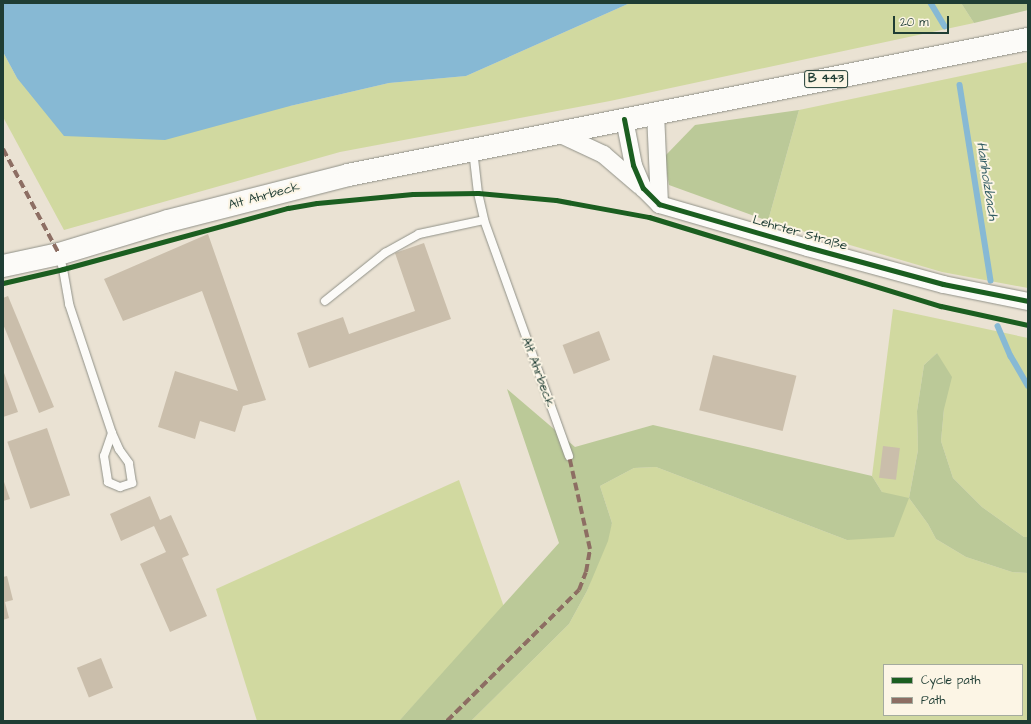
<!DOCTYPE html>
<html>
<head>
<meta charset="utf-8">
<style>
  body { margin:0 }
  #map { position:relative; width:1031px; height:724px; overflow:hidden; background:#eae2d3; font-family:"Architects Daughter",sans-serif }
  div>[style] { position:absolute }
  .green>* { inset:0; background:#d1d9a0 }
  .forest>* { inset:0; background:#bbc998 }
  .water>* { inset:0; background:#87b9d4 }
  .stream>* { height:5.5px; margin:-2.75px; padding:0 2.75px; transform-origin:2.75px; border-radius:2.75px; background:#87b9d4 }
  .building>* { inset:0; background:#cabeab; transform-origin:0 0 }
  .roads { filter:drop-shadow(0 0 1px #909188) drop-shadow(0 0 1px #909188) }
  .lane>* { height:8px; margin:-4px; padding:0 4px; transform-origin:4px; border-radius:4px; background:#fcfbf8 }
  .street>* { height:17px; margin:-8.5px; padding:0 8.5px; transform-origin:8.5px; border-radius:8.5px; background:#fcfbf8 }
  .primary>* { height:22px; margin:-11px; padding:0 11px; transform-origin:11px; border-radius:11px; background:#fcfbf8 }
  .quiet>* { height:4px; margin-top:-2px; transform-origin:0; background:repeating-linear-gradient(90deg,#8d6e63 0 8px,transparent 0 12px) }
  .cycleway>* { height:5px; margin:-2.5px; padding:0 2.5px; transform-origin:2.5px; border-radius:2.5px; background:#1b5e20 }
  span { translate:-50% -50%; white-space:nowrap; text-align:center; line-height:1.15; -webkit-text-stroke:4px #fcf5e5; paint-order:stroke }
  .shield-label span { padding:1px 3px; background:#fcf5e5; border:1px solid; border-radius:3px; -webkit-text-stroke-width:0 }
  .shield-label { font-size:12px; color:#1f3d34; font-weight:700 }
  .street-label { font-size:13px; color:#1f3d34 }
  .water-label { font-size:14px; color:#325d64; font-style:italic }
  .frame { position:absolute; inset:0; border:4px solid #1f3d34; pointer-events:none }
  .legend { position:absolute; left:883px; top:664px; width:140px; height:52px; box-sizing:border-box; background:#fcf5e5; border:1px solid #a4ab9e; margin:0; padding:5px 7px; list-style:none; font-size:12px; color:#1f3d34 }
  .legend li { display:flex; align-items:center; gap:8px; height:20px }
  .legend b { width:20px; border:1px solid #a4ab9e }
  .scale { position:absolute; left:893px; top:16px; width:56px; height:18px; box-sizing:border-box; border:2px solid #1f3d34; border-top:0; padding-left:5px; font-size:12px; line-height:14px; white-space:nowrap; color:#1f3d34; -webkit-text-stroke:3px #fcf5e5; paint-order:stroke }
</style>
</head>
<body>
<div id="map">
  <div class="green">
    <i style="clip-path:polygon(630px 3px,961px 3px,974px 23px,610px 101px,340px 152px,64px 230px,3px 117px,3px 52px,17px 78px,290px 106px,389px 83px,466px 76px)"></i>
    <i style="clip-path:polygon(1028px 62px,1028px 288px,942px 272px,768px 221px,799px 110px)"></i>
    <i style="clip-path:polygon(evenodd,893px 309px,1028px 338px,1028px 537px,1024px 537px,982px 507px,953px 478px,941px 441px,944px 409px,937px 353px,924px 365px,917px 411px,918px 450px,909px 498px,928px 524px,936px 539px,966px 557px,1012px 572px,1028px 573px,1028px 721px,471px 721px,569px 624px,587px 591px,612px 523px,600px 486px,634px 468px,656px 467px,847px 540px,882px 492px,872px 476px,893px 309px,884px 665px,1022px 665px,1022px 715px,884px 715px,884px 665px)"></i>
    <i style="clip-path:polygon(459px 480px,504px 607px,399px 721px,257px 721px,216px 589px)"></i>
  </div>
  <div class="forest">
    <i style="clip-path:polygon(961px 3px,1028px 3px,1028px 10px,974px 23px)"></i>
    <i style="clip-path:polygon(799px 110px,768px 221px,669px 185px,664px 157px,695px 125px)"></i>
    <i style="clip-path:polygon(937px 353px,952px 377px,944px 409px,941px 441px,953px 478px,982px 507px,1024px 537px,1028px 537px,1028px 573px,1012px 572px,966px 557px,936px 539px,928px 524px,909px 498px,894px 537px,847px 540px,656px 467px,634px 468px,600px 486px,612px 523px,608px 541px,587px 591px,569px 624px,471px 721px,399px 721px,559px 543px,507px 389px,575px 447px,653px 425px,872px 476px,882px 492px,909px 498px,918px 450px,917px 411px,924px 365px)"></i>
  </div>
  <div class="water">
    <i style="clip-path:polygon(3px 3px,630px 3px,466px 76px,389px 83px,290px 106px,165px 140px,64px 136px,17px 78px,3px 52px)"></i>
  </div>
  <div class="stream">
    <i style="left:931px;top:3px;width:27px;rotate:59deg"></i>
    <i style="left:960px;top:85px;width:198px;rotate:81deg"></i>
    <i style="left:998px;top:326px;width:33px;rotate:67deg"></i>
    <i style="left:1011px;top:356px;width:34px;rotate:60deg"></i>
  </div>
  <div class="building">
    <i style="clip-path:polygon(208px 234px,266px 400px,243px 406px,235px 432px,200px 421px,195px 439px,158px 427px,175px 371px,238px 391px,202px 291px,123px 321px,104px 279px)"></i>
    <i style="clip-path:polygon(424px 243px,451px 319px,309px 368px,297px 333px,343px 317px,349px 334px,415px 311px,395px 253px)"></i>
    <i style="clip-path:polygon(8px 296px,54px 407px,39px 413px,3px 324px,3px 298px)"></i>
    <i style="left:599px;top:331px;width:31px;height:39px;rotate:69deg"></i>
    <i style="left:713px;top:355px;width:86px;height:57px;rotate:14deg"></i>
    <i style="clip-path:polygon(3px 370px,18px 412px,3px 417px)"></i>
    <i style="left:47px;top:428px;width:71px;height:42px;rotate:71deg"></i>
    <i style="left:883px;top:446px;width:17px;height:32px;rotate:7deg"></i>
    <i style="clip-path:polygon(3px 479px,10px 499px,3px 501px)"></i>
    <i style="clip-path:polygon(150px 496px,160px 520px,171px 515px,189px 555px,182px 558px,207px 616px,170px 632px,140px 564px,166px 552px,154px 526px,121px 541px,110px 514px)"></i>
    <i style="clip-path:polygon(7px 576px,13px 600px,5px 602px,9px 618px,3px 620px,3px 577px)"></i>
    <i style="left:101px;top:658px;width:32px;height:26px;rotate:68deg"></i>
  </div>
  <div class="roads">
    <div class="lane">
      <i style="left:473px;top:150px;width:43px;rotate:83.4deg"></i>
      <i style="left:478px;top:193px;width:28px;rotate:77deg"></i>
      <i style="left:484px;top:220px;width:251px;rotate:70.2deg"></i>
      <i style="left:59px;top:255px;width:15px;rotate:74deg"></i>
      <i style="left:63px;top:269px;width:36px;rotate:80deg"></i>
      <i style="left:69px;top:304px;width:136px;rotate:71.6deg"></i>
      <i style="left:112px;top:433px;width:24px;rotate:109deg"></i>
      <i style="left:104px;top:456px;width:26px;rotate:81deg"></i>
      <i style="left:108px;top:482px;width:13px;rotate:23deg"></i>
      <i style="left:120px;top:487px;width:13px;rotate:-18deg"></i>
      <i style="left:132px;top:483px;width:20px;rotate:-99deg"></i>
      <i style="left:129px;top:463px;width:17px;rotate:-126deg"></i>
      <i style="left:119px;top:449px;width:17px;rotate:-114deg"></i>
      <i style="left:325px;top:301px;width:77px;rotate:-38.7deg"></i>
      <i style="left:385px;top:253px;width:39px;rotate:-29deg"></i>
      <i style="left:419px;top:234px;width:66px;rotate:-12.2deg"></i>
    </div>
    <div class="street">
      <i style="left:655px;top:112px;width:92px;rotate:87.5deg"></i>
      <i style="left:624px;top:119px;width:47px;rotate:78.9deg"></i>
      <i style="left:633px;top:165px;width:25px;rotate:67deg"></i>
      <i style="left:643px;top:188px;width:23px;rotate:45deg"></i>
      <i style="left:659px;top:204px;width:154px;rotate:16.2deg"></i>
      <i style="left:807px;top:247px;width:141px;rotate:15.2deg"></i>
      <i style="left:943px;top:284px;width:87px;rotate:11.3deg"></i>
      <i style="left:556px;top:132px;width:52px;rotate:25.1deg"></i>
      <i style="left:603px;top:154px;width:48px;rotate:40.7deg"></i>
    </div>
    <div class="primary">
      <i style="left:3px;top:266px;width:57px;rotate:-12.1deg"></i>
      <i style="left:59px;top:254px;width:114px;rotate:-16.8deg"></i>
      <i style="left:168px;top:221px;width:186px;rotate:-14.3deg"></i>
      <i style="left:348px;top:175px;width:693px;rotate:-11.31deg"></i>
    </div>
  </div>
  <div class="quiet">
    <i style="left:3px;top:149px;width:119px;rotate:61.9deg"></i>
    <i style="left:447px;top:721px;width:186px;rotate:-44.8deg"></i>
    <i style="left:579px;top:590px;width:19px;rotate:-69deg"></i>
    <i style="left:586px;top:572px;width:23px;rotate:-80deg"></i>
    <i style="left:590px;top:549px;width:95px;rotate:-102.7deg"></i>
  </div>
  <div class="cycleway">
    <i style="left:624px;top:119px;width:47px;rotate:78.9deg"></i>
    <i style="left:633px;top:165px;width:25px;rotate:67deg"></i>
    <i style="left:643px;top:188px;width:23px;rotate:45deg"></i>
    <i style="left:659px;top:204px;width:154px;rotate:16.2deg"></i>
    <i style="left:807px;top:247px;width:141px;rotate:15.2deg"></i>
    <i style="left:943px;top:284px;width:87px;rotate:11.3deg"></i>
    <i style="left:3px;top:283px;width:62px;rotate:-13.1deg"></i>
    <i style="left:63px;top:269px;width:233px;rotate:-15.2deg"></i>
    <i style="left:288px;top:208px;width:29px;rotate:-10deg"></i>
    <i style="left:317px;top:203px;width:96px;rotate:-5.4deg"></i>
    <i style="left:413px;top:194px;width:65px;rotate:-0.9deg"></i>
    <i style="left:478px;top:193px;width:78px;rotate:5.1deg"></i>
    <i style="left:556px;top:200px;width:95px;rotate:10.4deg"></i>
    <i style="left:649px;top:217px;width:305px;rotate:17deg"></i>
    <i style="left:941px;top:306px;width:89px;rotate:12.3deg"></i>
  </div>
  <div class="shield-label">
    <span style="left:826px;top:79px">B 443</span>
  </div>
  <div class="street-label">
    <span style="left:264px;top:196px;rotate:-15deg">Alt Ahrbeck</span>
    <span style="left:800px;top:233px;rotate:16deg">Lehrter Straße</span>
    <span style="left:538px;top:372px;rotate:70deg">Alt Ahrbeck</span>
  </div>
  <div class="water-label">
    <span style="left:987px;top:181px;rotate:81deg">Hainholzbach</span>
  </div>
  <div class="frame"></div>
  <ul class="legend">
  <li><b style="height:5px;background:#1b5e20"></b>Cycle path</li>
  <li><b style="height:5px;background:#8d6e63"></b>Path</li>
  </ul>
  <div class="scale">20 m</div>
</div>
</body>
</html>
